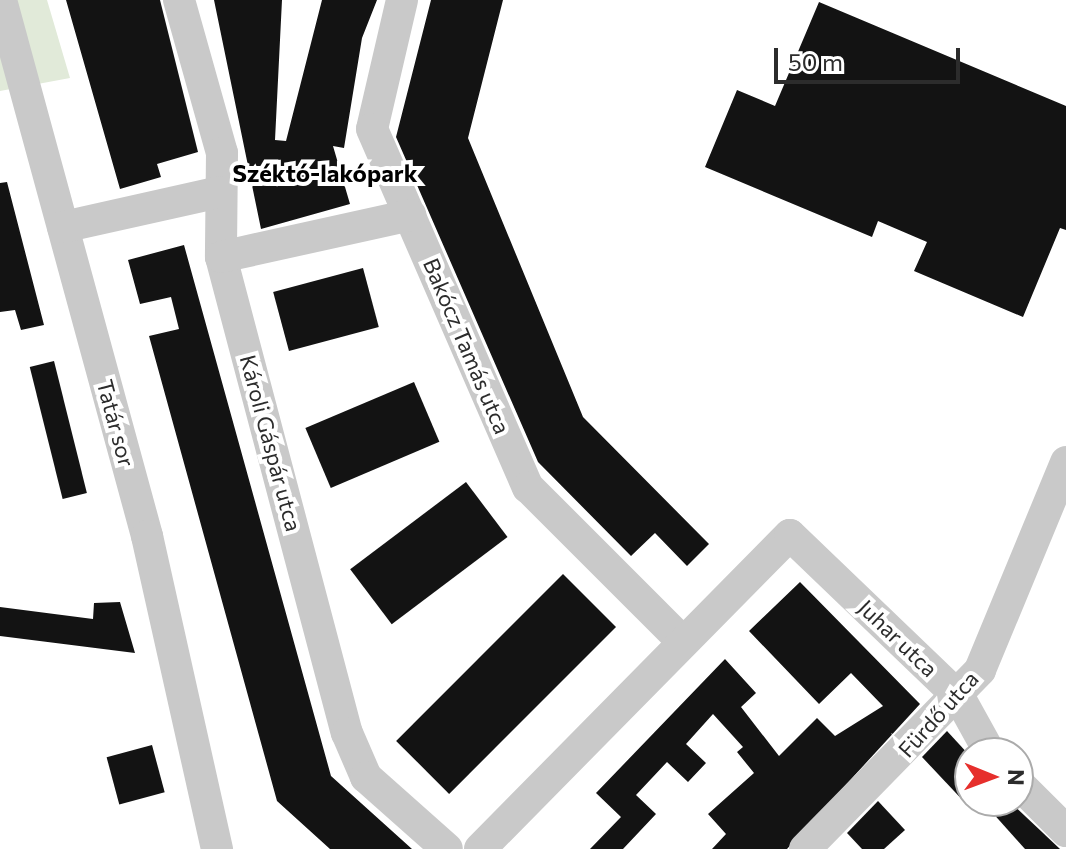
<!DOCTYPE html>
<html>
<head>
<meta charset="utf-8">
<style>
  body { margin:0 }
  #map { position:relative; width:1066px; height:849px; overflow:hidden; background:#fff; font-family:Commissioner,sans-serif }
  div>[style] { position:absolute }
  .green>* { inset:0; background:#e1ead9 }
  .building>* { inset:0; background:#131313; transform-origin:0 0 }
  .minor>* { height:32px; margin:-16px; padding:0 16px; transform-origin:16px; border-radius:16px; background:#c9c9c9 }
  span { translate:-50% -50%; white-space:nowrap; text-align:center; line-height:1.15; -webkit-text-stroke:8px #fff; paint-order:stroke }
  .street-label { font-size:22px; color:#2c2c2c }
  .neighbourhood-label { font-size:24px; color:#000; font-weight:700 }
  .north { position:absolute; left:954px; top:737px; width:80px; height:80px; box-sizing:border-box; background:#fff; border:2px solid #ababab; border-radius:50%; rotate:91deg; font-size:22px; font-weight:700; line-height:32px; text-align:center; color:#2c2c2c }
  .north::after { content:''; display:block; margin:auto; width:28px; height:36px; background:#e62f2c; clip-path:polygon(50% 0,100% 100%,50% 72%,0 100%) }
  .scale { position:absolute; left:774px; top:48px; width:186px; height:36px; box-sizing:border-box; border:4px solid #2c2c2c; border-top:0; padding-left:10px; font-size:24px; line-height:28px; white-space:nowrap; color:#2c2c2c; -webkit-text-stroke:6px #fff; paint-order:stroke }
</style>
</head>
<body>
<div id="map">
  <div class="green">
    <i style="clip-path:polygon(0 0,47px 0,70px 78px,0 91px)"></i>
  </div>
  <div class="building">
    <i style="clip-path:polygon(66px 0,160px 0,198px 152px,157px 164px,161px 177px,120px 189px)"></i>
    <i style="clip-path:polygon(214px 0,282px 0,275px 140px,286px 141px,322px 0,377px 0,362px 38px,344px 148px,333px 146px,350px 204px,261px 229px)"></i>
    <i style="clip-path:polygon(431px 0,503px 0,468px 138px,583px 417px,709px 544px,687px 566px,655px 533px,631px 556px,538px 462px,396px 137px)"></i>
    <i style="clip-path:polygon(819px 2px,1066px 106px,1066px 230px,1060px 228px,1023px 317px,914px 271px,927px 242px,878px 221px,872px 237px,705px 167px,737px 90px,775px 106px)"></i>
    <i style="clip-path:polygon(7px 182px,44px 325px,21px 330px,15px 310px,0 312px,0 183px)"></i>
    <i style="clip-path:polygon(184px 245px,331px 776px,412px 849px,330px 849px,277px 801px,149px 336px,179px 329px,171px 297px,140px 304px,128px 260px)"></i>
    <i style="left:363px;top:268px;width:61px;height:93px;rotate:75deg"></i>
    <i style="left:54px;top:361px;width:136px;height:25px;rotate:76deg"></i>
    <i style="left:414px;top:382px;width:65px;height:118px;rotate:67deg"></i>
    <i style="left:466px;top:482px;width:69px;height:145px;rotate:53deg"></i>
    <i style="left:563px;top:574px;width:75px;height:236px;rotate:45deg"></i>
    <i style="clip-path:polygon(800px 582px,920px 704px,787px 849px,712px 849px,726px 834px,708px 814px,754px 773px,737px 752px,743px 747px,713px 714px,686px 744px,706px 763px,688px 782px,667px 762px,636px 795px,656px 814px,623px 849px,590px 849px,621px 817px,596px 793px,725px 659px,756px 693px,741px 707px,779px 756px,817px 718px,835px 736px,883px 706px,851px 673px,819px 704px,749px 631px)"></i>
    <i style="clip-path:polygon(120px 602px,135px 653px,0 636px,0 607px,93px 619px,94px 603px)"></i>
    <i style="clip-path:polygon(947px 731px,970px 756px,970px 808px,922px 757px)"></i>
    <i style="left:152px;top:745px;width:49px;height:47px;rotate:75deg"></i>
    <i style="clip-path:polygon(878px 801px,905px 830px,884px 849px,862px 849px,847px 833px)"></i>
    <i style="clip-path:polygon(982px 801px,1009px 801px,1060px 849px,1025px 849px)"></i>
  </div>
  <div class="minor">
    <i style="left:1px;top:0;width:556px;rotate:74.76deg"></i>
    <i style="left:147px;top:536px;width:321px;rotate:77.4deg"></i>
    <i style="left:179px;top:0;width:159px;rotate:74.3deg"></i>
    <i style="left:222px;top:153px;width:104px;rotate:90.6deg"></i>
    <i style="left:221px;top:257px;width:492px;rotate:75.2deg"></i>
    <i style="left:347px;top:733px;width:48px;rotate:66.6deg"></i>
    <i style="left:366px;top:777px;width:108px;rotate:41.6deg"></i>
    <i style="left:402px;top:0;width:132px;rotate:103.1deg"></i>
    <i style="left:372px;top:129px;width:391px;rotate:66.5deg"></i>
    <i style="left:528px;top:487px;width:216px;rotate:45deg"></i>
    <i style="left:63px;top:227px;width:160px;rotate:-12.6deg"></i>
    <i style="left:221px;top:257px;width:194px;rotate:-12.5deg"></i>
    <i style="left:1018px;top:783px;width:68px;rotate:45deg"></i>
    <i style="left:480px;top:849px;width:441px;rotate:-45.4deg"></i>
    <i style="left:790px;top:535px;width:234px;rotate:43.8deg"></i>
    <i style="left:959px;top:697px;width:64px;rotate:61deg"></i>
    <i style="left:805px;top:849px;width:250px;rotate:-45.6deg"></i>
    <i style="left:980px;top:670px;width:225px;rotate:-67.5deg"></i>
  </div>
  <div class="street-label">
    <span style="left:467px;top:346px;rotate:67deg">Bakócz Tamás utca</span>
    <span style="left:116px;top:423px;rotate:75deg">Tatár sor</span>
    <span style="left:271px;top:443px;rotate:75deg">Károli Gáspár utca</span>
    <span style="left:898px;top:638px;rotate:44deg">Juhar utca</span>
    <span style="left:938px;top:714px;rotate:-48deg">Fürdő utca</span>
  </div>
  <div class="neighbourhood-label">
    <span style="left:325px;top:173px">Széktó-lakópark</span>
  </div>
  <div class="north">N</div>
  <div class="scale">50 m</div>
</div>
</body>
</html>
